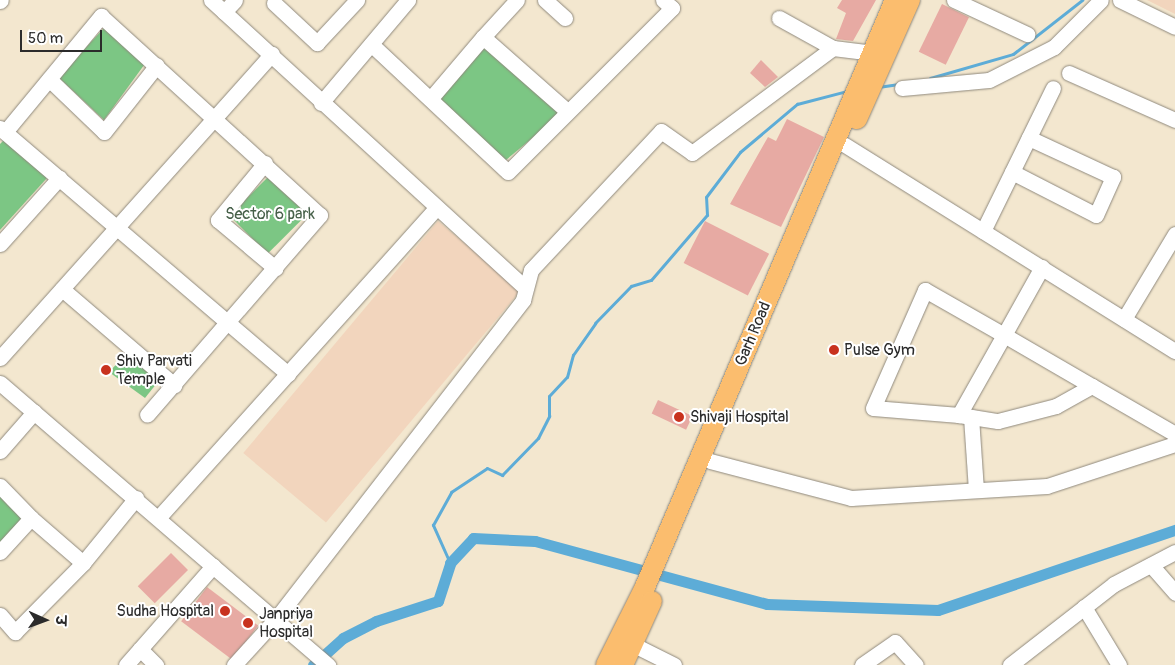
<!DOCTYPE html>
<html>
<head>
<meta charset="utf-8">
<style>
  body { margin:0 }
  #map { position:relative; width:1175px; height:665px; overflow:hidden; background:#f3e7cf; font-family:Pangolin,"Playpen Sans Deva",sans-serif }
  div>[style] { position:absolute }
  .built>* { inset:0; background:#f2d5bd; transform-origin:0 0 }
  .green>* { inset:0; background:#7cc684; transform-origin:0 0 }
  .stream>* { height:3px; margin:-1.5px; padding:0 1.5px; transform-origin:1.5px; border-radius:1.5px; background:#5dacd7 }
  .canal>* { height:11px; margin:-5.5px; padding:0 5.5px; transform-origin:5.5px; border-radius:5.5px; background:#5dacd7 }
  .building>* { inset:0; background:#e7aaa3; transform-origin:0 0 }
  .roads { filter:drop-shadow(0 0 1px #8f897d) drop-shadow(0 0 1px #8f897d) }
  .minor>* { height:15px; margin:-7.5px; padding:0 7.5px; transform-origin:7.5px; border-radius:7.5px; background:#fff }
  .major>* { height:20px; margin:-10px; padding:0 10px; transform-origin:10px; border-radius:10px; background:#fbbd6e }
  .dots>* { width:14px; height:14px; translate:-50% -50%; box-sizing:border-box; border:2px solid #fff; border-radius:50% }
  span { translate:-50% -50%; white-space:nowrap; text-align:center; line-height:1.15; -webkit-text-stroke:4px #fff; paint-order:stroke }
  .park-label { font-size:16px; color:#47614a }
  .street-label { font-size:16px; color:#2b2b2b }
  .poi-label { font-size:16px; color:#2b2b2b }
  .left { translate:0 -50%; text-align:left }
  .right { translate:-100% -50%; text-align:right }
  .north { position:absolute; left:20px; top:595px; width:50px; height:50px; -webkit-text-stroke:4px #fff; paint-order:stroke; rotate:92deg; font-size:14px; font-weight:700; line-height:20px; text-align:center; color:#2b2b2b }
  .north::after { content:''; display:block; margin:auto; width:18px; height:22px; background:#2b2b2b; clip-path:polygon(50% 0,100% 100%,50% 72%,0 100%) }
  .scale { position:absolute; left:20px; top:30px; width:82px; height:22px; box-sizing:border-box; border:2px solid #2b2b2b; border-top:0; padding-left:6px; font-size:15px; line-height:18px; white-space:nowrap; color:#2b2b2b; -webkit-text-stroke:4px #fff; paint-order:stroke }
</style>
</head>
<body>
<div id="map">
  <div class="built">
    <i style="clip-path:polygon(1147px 0,1175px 0,1175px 14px)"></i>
    <i style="left:438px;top:221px;width:108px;height:303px;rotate:40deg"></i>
  </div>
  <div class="green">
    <i style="clip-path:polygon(105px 27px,147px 61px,104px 120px,58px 77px)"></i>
    <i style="clip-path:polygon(483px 37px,566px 110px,500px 165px,431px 99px)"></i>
    <i style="clip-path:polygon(4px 140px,47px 178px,0 230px,0 144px)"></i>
    <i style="left:269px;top:176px;width:54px;height:56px;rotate:45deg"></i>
    <i style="clip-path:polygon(130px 350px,161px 378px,145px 398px,109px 372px)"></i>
    <i style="clip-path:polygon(0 493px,25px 516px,0 544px)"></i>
  </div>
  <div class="stream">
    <i style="left:930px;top:78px;width:86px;rotate:-16.1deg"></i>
    <i style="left:1013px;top:54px;width:88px;rotate:-38deg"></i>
    <i style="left:878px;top:87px;width:21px;rotate:-8deg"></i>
    <i style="left:450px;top:563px;width:42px;rotate:-114.1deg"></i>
    <i style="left:433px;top:525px;width:38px;rotate:-61deg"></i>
    <i style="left:451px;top:492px;width:43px;rotate:-33.7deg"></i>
    <i style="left:487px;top:468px;width:17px;rotate:25deg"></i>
    <i style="left:502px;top:475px;width:52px;rotate:-45.8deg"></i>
    <i style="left:538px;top:438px;width:25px;rotate:-63deg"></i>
    <i style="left:549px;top:416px;width:20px;rotate:-90deg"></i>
    <i style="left:549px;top:396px;width:26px;rotate:-47deg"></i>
    <i style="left:567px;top:377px;width:23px;rotate:-75deg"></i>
    <i style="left:573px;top:355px;width:39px;rotate:-55deg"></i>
    <i style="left:595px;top:323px;width:52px;rotate:-45.8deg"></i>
    <i style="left:631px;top:286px;width:21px;rotate:-17deg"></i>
    <i style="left:651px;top:280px;width:86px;rotate:-49.3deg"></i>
    <i style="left:707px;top:215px;width:18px;rotate:-93deg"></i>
    <i style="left:706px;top:197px;width:56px;rotate:-52.9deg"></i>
    <i style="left:740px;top:152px;width:75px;rotate:-40.1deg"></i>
    <i style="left:797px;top:104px;width:52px;rotate:-14.6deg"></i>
  </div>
  <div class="canal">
    <i style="left:313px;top:665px;width:40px;rotate:-42deg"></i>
    <i style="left:343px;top:638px;width:37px;rotate:-27deg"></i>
    <i style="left:376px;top:621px;width:65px;rotate:-17.9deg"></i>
    <i style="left:438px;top:601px;width:40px;rotate:-72deg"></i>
    <i style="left:450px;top:563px;width:34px;rotate:-47deg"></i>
    <i style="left:473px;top:538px;width:62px;rotate:2.8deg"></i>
    <i style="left:535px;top:541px;width:240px;rotate:15.2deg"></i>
    <i style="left:767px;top:604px;width:171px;rotate:2deg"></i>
    <i style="left:938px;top:610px;width:250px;rotate:-18.7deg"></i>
  </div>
  <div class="building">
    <i style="clip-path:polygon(842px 0,876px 0,853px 41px,836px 39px,846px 13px,837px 8px)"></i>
    <i style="left:942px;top:4px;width:30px;height:53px;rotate:26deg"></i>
    <i style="clip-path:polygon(761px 60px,778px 77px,765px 87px,750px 73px)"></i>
    <i style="clip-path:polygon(787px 119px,824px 137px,781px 227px,730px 204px,768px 137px,776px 141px)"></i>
    <i style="left:705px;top:221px;width:72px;height:47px;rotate:27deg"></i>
    <i style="left:658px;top:400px;width:38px;height:15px;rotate:25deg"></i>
    <i style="left:171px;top:553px;width:24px;height:47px;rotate:45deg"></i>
    <i style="left:207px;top:587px;width:64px;height:43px;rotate:37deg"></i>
  </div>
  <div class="roads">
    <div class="minor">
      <i style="left:211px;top:0;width:426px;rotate:42.5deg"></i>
      <i style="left:545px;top:0;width:27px;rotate:42deg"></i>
      <i style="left:954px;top:0;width:81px;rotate:25deg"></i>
      <i style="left:1120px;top:0;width:61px;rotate:26.1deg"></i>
      <i style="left:0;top:1px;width:1px;rotate:-45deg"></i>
      <i style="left:274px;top:3px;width:59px;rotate:42.9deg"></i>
      <i style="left:317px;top:43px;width:59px;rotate:-47.1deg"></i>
      <i style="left:224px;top:12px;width:16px;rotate:-47deg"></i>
      <i style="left:779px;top:18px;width:62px;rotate:29.1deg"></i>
      <i style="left:483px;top:37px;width:50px;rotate:-47.4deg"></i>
      <i style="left:371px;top:44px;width:187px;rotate:43.1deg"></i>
      <i style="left:508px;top:172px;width:232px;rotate:-45deg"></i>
      <i style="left:672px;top:8px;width:12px;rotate:-138deg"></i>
      <i style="left:1069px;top:73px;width:116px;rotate:23.9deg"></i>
      <i style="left:49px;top:79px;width:76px;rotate:43.9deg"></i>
      <i style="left:104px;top:132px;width:85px;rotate:-51.7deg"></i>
      <i style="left:902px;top:88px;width:87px;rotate:-5.3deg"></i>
      <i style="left:989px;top:80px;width:73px;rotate:-26.9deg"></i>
      <i style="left:1054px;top:47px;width:66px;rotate:-45deg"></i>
      <i style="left:431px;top:98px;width:80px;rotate:-49.6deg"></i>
      <i style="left:483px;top:37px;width:111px;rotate:41.3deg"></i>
      <i style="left:321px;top:103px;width:135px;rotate:-49.8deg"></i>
      <i style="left:0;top:128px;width:379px;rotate:40.5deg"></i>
      <i style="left:5px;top:132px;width:151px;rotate:-50.4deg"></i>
      <i style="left:101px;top:16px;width:296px;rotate:42.3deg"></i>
      <i style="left:320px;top:215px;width:264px;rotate:130.9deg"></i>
      <i style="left:845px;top:145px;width:389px;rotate:32deg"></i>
      <i style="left:265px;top:163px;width:74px;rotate:129.5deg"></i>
      <i style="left:218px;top:220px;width:75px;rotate:40.1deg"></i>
      <i style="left:1012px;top:172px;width:94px;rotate:27.1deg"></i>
      <i style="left:1096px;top:215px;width:42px;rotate:-65.9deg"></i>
      <i style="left:1113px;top:177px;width:93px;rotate:-155.1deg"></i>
      <i style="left:983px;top:231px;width:159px;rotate:-63.9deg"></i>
      <i style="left:0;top:244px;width:89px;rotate:-48.2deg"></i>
      <i style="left:1042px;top:267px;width:78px;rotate:119.2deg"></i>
      <i style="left:1004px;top:335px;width:92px;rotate:119.4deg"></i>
      <i style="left:959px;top:415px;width:86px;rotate:-175.3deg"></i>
      <i style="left:873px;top:408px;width:129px;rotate:-66.2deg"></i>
      <i style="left:925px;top:290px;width:91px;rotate:29.7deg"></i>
      <i style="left:1004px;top:335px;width:102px;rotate:30.1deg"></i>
      <i style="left:1092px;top:386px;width:96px;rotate:30deg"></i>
      <i style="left:62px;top:289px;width:148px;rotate:40.6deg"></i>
      <i style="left:1124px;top:319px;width:99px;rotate:-59deg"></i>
      <i style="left:0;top:358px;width:408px;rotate:-48.2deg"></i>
      <i style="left:0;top:383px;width:433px;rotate:40.7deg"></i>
      <i style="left:959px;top:415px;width:39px;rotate:9deg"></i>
      <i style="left:998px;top:421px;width:60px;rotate:-14.5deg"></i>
      <i style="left:1056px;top:406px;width:41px;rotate:-29.1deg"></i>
      <i style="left:971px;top:417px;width:73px;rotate:86.1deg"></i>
      <i style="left:0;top:451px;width:52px;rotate:-48.9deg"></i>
      <i style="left:710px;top:461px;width:146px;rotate:14.7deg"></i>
      <i style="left:851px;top:498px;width:196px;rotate:-3.5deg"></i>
      <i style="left:1047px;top:486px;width:135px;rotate:-18.2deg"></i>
      <i style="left:0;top:486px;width:45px;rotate:45.9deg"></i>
      <i style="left:31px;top:518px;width:46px;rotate:132.4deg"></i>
      <i style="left:159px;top:517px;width:415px;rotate:-48.1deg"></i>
      <i style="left:31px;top:518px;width:69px;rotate:40.9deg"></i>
      <i style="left:83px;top:563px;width:84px;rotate:-50.8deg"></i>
      <i style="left:1151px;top:565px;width:37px;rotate:49deg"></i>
      <i style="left:1084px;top:607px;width:68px;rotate:58.9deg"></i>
      <i style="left:0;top:615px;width:23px;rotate:49deg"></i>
      <i style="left:15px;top:632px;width:97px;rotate:-45.4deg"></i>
      <i style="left:624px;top:640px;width:56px;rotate:26.6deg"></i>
      <i style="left:140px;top:649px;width:23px;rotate:45deg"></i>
      <i style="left:126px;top:665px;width:132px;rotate:-48.7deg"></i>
      <i style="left:234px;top:665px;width:61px;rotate:-47.7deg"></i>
      <i style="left:275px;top:620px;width:405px;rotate:-52.2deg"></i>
      <i style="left:523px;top:300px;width:31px;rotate:-75deg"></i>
      <i style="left:531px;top:270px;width:190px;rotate:-46.9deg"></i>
      <i style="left:661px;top:131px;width:38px;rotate:35deg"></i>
      <i style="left:692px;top:153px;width:176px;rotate:-36.7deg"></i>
      <i style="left:833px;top:48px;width:49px;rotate:7deg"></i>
      <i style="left:862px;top:665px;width:40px;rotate:-34.9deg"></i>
      <i style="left:895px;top:642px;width:31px;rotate:48deg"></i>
      <i style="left:1010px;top:665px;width:132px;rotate:-37.9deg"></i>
      <i style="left:1114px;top:584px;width:69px;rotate:-27.7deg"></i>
    </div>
    <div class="major">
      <i style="left:857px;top:119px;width:130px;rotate:-66deg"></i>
      <i style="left:606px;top:665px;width:87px;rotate:-63.4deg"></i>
      <i style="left:645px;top:587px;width:638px;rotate:-66.93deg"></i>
      <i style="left:623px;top:665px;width:70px;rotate:-65.6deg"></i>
    </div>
  </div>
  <div class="dots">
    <i style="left:834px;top:350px;background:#c8321e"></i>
    <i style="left:106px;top:370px;background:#c8321e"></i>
    <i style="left:679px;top:417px;background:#c8321e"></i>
    <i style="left:225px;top:611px;background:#c8321e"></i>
    <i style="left:248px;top:623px;background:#c8321e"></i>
  </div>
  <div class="park-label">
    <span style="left:270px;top:214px">Sector 6 park</span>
  </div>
  <div class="street-label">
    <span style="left:753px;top:334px;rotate:-67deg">Garh Road</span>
  </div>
  <div class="poi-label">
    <span class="left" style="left:844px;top:350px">Pulse Gym</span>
    <span class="left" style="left:116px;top:370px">Shiv Parvati<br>Temple</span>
    <span class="left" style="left:690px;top:417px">Shivaji Hospital</span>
    <span class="right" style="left:214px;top:611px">Sudha Hospital</span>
    <span class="left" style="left:259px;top:623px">Janpriya<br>Hospital</span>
  </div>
  <div class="north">उ</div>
  <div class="scale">50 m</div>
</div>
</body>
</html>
